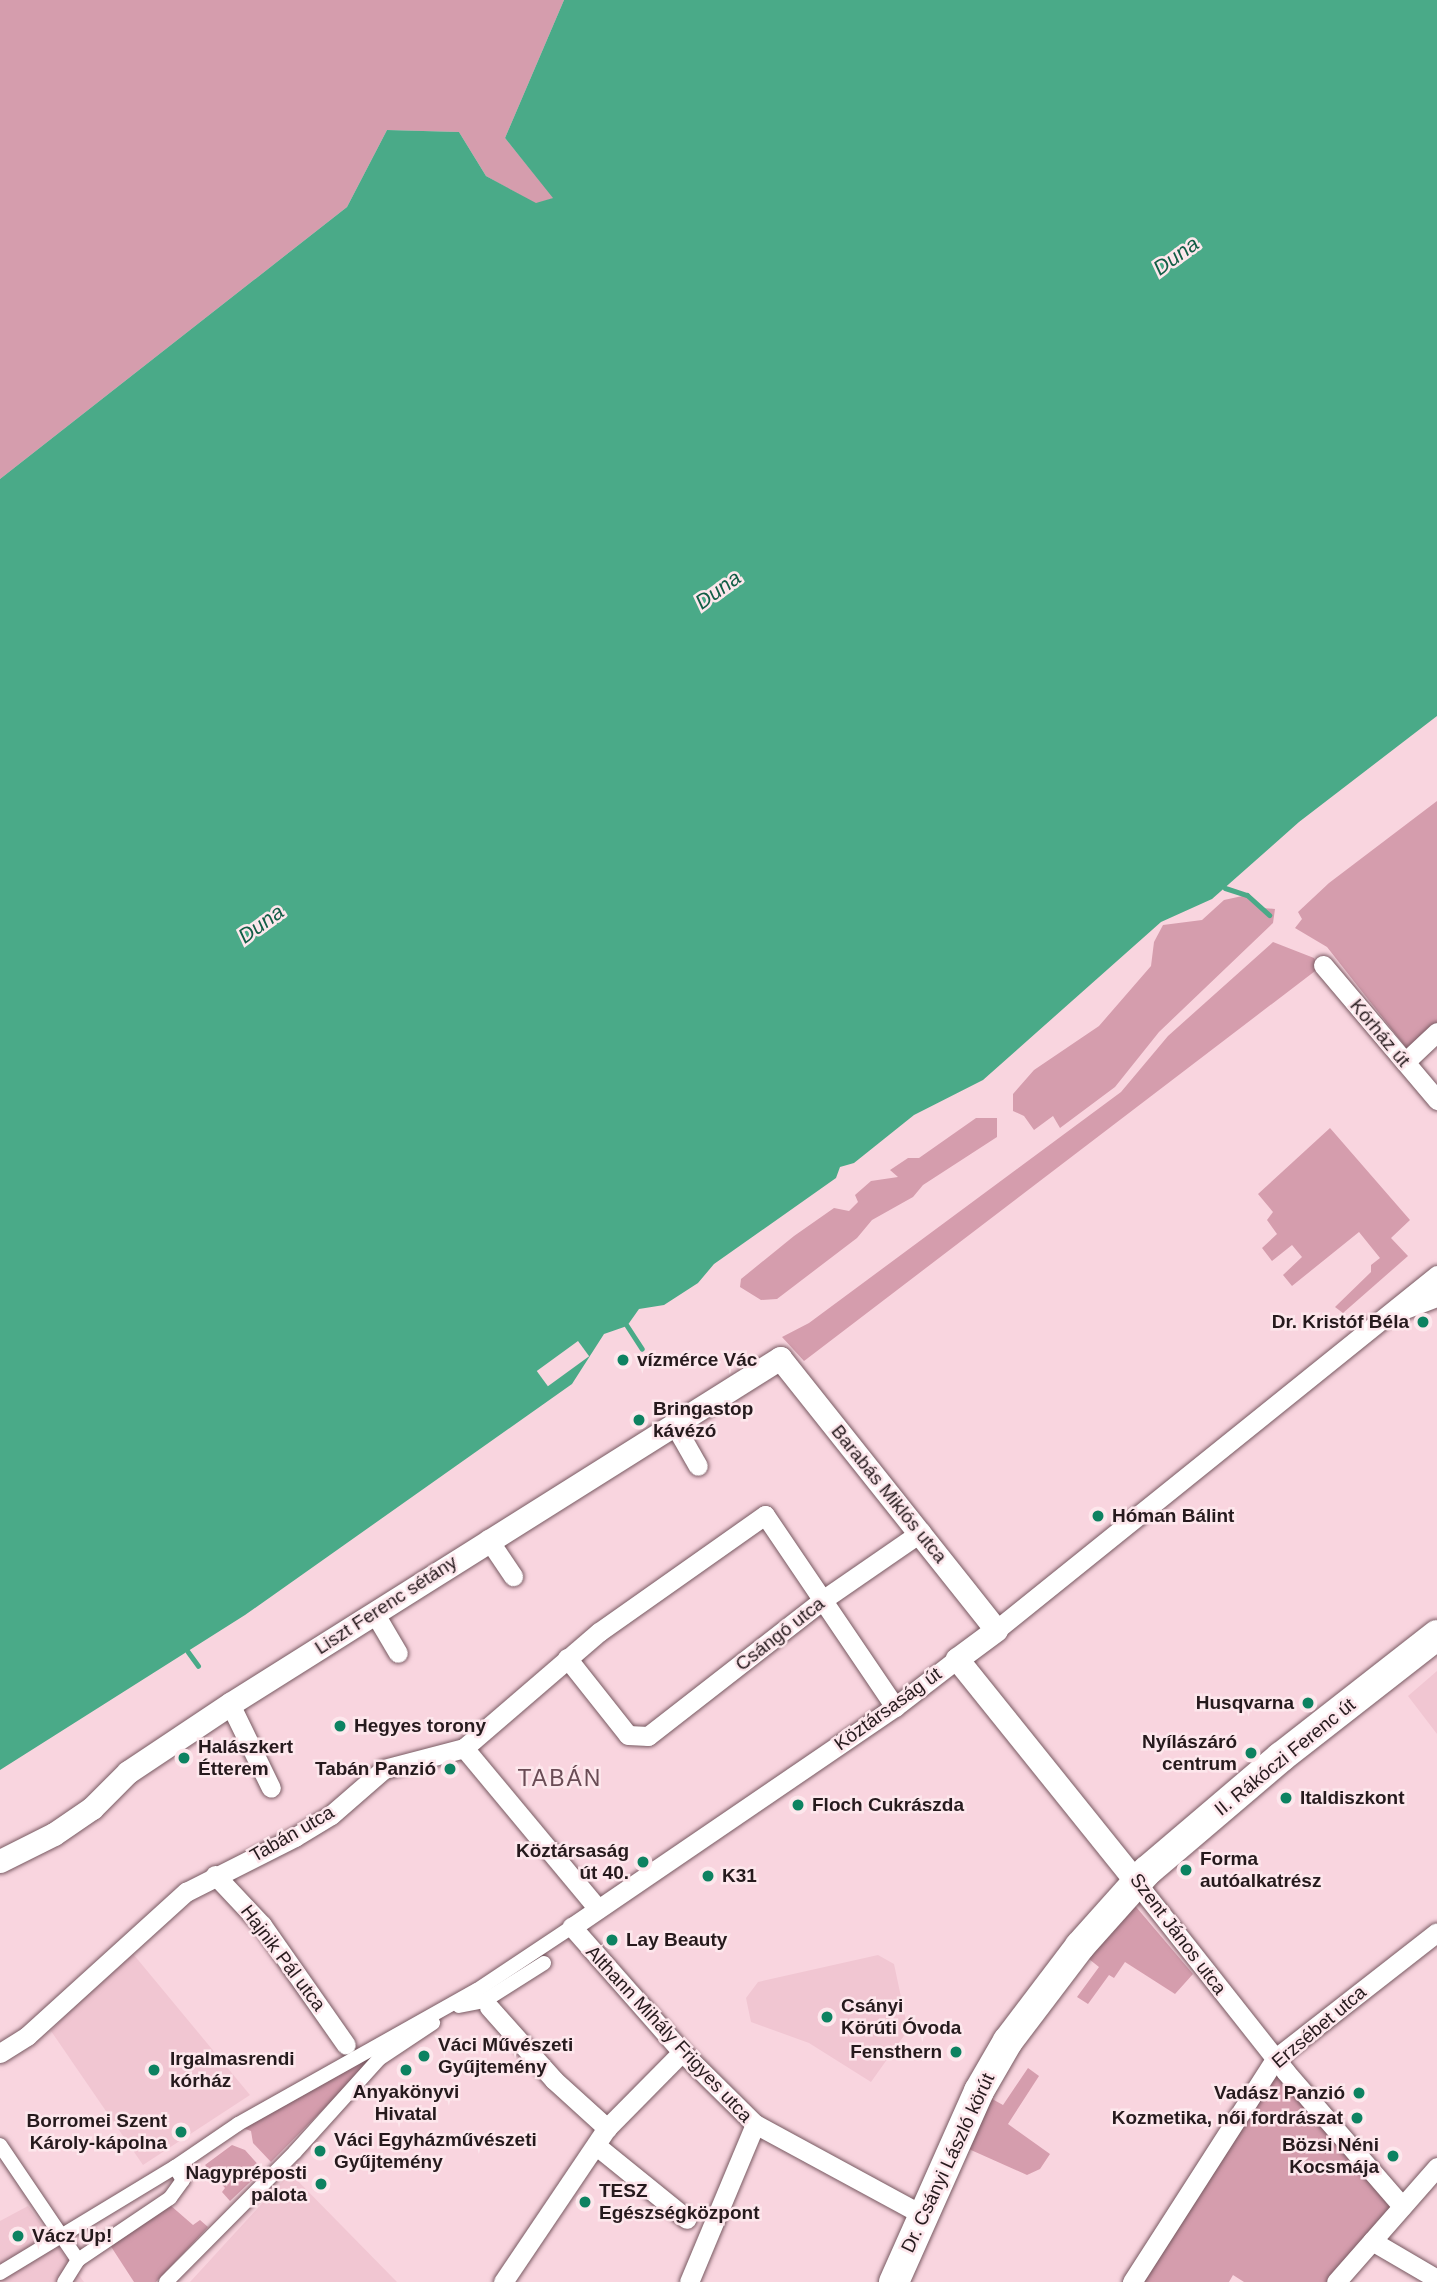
<!DOCTYPE html>
<html>
<head>
<meta charset="utf-8">
<style>
  body { margin:0 }
  #map { position:relative; width:1437px; height:2282px; overflow:hidden; background:#f9d5df; font-family:Helvetica,sans-serif }
  div>[style] { position:absolute }
  .built>* { inset:0; background:#f1c6d2 }
  .green>* { inset:0; background:#d59dad }
  .water>* { inset:0; background:#4aaa88 }
  .pier>* { inset:0; background:#f9d5df; transform-origin:0 0 }
  .stream>* { height:5px; margin:-2.5px; padding:0 2.5px; transform-origin:2.5px; border-radius:2.5px; background:#4aaa88 }
  .roads { filter:drop-shadow(0 0 2px #775961) drop-shadow(0 0 2px #775961) }
  .pedestrian>* { height:14px; margin:-7px; padding:0 7px; transform-origin:7px; border-radius:7px; background:#fff }
  .minor>* { height:19px; margin:-9.5px; padding:0 9.5px; transform-origin:9.5px; border-radius:9.5px; background:#fff }
  .tertiary>* { height:23px; margin:-11.5px; padding:0 11.5px; transform-origin:11.5px; border-radius:11.5px; background:#fff }
  .primary>* { height:30px; margin:-15px; padding:0 15px; transform-origin:15px; border-radius:15px; background:#fff }
  .dots>* { width:19px; height:19px; translate:-50% -50%; box-sizing:border-box; border:4px solid #fde7ec; border-radius:50% }
  span { translate:-50% -50%; white-space:nowrap; text-align:center; line-height:1.15; -webkit-text-stroke:5px #fde7ec; paint-order:stroke }
  .street-label { font-size:19px; color:#261a1d }
  .poi-label { font-size:19px; color:#261a1d; font-weight:700 }
  .right { translate:-100% -50%; text-align:right }
  .left { translate:0 -50%; text-align:left }
  .water-label { font-size:21px; color:#115d45; font-style:italic }
  .quarter-label { font-size:23px; color:#6a4c55; letter-spacing:2px }
</style>
</head>
<body>
<div id="map">
  <div class="built">
    <i style="clip-path:polygon(1437px 1671px,1437px 1734px,1408px 1696px)"></i>
    <i style="clip-path:polygon(129px 1949px,250px 2095px,143px 2165px,51px 2031px)"></i>
    <i style="clip-path:polygon(878px 1955px,894px 1964px,908px 2030px,871px 2082px,809px 2043px,751px 2022px,746px 1998px,758px 1982px)"></i>
    <i style="clip-path:polygon(290px 2173px,397px 2282px,190px 2282px)"></i>
    <i style="clip-path:polygon(28px 2206px,84px 2282px,0 2282px,0 2221px)"></i>
  </div>
  <div class="green">
    <i style="clip-path:polygon(0 0,564px 0,505px 138px,554px 198px,536px 204px,486px 176px,459px 132px,387px 130px,347px 207px,0 479px)"></i>
    <i style="clip-path:polygon(1437px 801px,1437px 1023px,1408px 1050px,1327px 947px,1295px 928px,1302px 919px,1298px 912px,1329px 883px)"></i>
    <i style="clip-path:polygon(1247px 895px,1262px 908px,1275px 909px,1273px 923px,1159px 1032px,1115px 1087px,1060px 1128px,1053px 1116px,1034px 1130px,1024px 1116px,1013px 1111px,1013px 1094px,1034px 1070px,1099px 1026px,1151px 966px,1154px 942px,1163px 925px,1202px 920px,1224px 900px)"></i>
    <i style="clip-path:polygon(1273px 942px,1314px 958px,1319px 968px,808px 1358px,804px 1361px,782px 1337px,809px 1323px,1121px 1092px,1168px 1036px)"></i>
    <i style="clip-path:polygon(976px 1118px,997px 1118px,997px 1137px,923px 1185px,913px 1197px,872px 1220px,857px 1238px,777px 1299px,761px 1300px,740px 1287px,741px 1279px,794px 1236px,834px 1208px,849px 1211px,858px 1202px,855px 1195px,871px 1181px,898px 1177px,890px 1170px,908px 1158px,919px 1158px)"></i>
    <i style="clip-path:polygon(1330px 1128px,1410px 1220px,1391px 1238px,1408px 1256px,1343px 1313px,1335px 1307px,1371px 1272px,1371px 1265px,1380px 1258px,1359px 1232px,1292px 1286px,1283px 1275px,1302px 1257px,1292px 1245px,1272px 1261px,1262px 1248px,1277px 1234px,1267px 1220px,1273px 1212px,1258px 1194px)"></i>
    <i style="clip-path:polygon(1131px 1901px,1193px 1974px,1175px 1994px,1125px 1962px,1114px 1978px,1109px 1975px,1088px 2004px,1077px 1997px,1099px 1967px,1084px 1955px)"></i>
    <i style="clip-path:polygon(366px 2056px,370px 2062px,271px 2162px,253px 2143px,251px 2131px,240px 2127px)"></i>
    <i style="clip-path:polygon(1270px 2066px,1395px 2213px,1336px 2282px,1244px 2282px,1233px 2275px,1229px 2282px,1132px 2282px)"></i>
    <i style="clip-path:polygon(1028px 2068px,1039px 2076px,1008px 2124px,1050px 2154px,1040px 2169px,1027px 2175px,962px 2146px,985px 2095px,1003px 2105px)"></i>
    <i style="clip-path:polygon(232px 2145px,245px 2150px,263px 2170px,230px 2201px,222px 2192px,225px 2188px,205px 2165px)"></i>
    <i style="clip-path:polygon(170px 2205px,193px 2225px,200px 2220px,208px 2227px,156px 2282px,134px 2282px,110px 2245px)"></i>
  </div>
  <div class="water">
    <i style="clip-path:polygon(564px 0,1437px 0,1437px 716px,1299px 822px,1212px 899px,1161px 922px,983px 1080px,914px 1115px,854px 1163px,840px 1167px,836px 1178px,714px 1264px,698px 1283px,664px 1305px,639px 1309px,627px 1326px,604px 1334px,572px 1384px,245px 1615px,0 1770px,0 479px,347px 207px,387px 130px,459px 132px,486px 176px,536px 203px,553px 198px,505px 138px)"></i>
  </div>
  <div class="pier">
    <i style="left:578px;top:1341px;width:19px;height:51px;rotate:54deg"></i>
  </div>
  <div class="stream">
    <i style="left:1225px;top:888px;width:23px;rotate:18deg"></i>
    <i style="left:1247px;top:895px;width:30px;rotate:42deg"></i>
    <i style="left:627px;top:1326px;width:27px;rotate:57deg"></i>
    <i style="left:188px;top:1652px;width:17px;rotate:54deg"></i>
  </div>
  <div class="roads">
    <div class="pedestrian">
      <i style="left:459px;top:2006px;width:25px;rotate:-11deg"></i>
      <i style="left:484px;top:2001px;width:71px;rotate:-32.3deg"></i>
      <i style="left:0;top:2145px;width:139px;rotate:55.9deg"></i>
      <i style="left:78px;top:2260px;width:26px;rotate:122deg"></i>
      <i style="left:78px;top:2260px;width:111px;rotate:-34deg"></i>
      <i style="left:170px;top:2198px;width:22px;rotate:-54deg"></i>
      <i style="left:183px;top:2180px;width:15px;rotate:-122deg"></i>
      <i style="left:0;top:2273px;width:205px;rotate:-31.2deg"></i>
      <i style="left:175px;top:2167px;width:76px;rotate:-34.3deg"></i>
      <i style="left:238px;top:2124px;width:274px;rotate:-29.3deg"></i>
      <i style="left:477px;top:1990px;width:114px;rotate:-33.6deg"></i>
      <i style="left:166px;top:2282px;width:183px;rotate:-45.2deg"></i>
      <i style="left:295px;top:2152px;width:125px;rotate:-47.9deg"></i>
      <i style="left:379px;top:2059px;width:65px;rotate:-33.7deg"></i>
    </div>
    <div class="minor">
      <i style="left:1323px;top:965px;width:177px;rotate:49.8deg"></i>
      <i style="left:1405px;top:1062px;width:44px;rotate:-43.2deg"></i>
      <i style="left:1400px;top:1311px;width:40px;rotate:-21deg"></i>
      <i style="left:674px;top:1424px;width:48px;rotate:60.3deg"></i>
      <i style="left:488px;top:1539px;width:45px;rotate:56deg"></i>
      <i style="left:375px;top:1614px;width:45px;rotate:59.5deg"></i>
      <i style="left:996px;top:1630px;width:566px;rotate:-38.83deg"></i>
      <i style="left:567px;top:1658px;width:98px;rotate:51.6deg"></i>
      <i style="left:628px;top:1735px;width:20px;rotate:3deg"></i>
      <i style="left:648px;top:1736px;width:223px;rotate:-37.9deg"></i>
      <i style="left:824px;top:1599px;width:118px;rotate:-34.6deg"></i>
      <i style="left:230px;top:1704px;width:93px;rotate:64deg"></i>
      <i style="left:464px;top:1748px;width:209px;rotate:50.2deg"></i>
      <i style="left:215px;top:1875px;width:69px;rotate:46.8deg"></i>
      <i style="left:262px;top:1925px;width:146px;rotate:55deg"></i>
      <i style="left:1136px;top:1882px;width:241px;rotate:51.7deg"></i>
      <i style="left:1285px;top:2071px;width:179px;rotate:49.1deg"></i>
      <i style="left:489px;top:2007px;width:98px;rotate:48.3deg"></i>
      <i style="left:554px;top:2080px;width:72px;rotate:42.2deg"></i>
      <i style="left:0;top:2053px;width:32px;rotate:-32deg"></i>
      <i style="left:27px;top:2036px;width:215px;rotate:-42.2deg"></i>
      <i style="left:186px;top:1892px;width:122px;rotate:-26.8deg"></i>
      <i style="left:295px;top:1837px;width:42px;rotate:-31.4deg"></i>
      <i style="left:331px;top:1815px;width:70px;rotate:-41deg"></i>
      <i style="left:384px;top:1769px;width:83px;rotate:-14.7deg"></i>
      <i style="left:464px;top:1748px;width:178px;rotate:-40.7deg"></i>
      <i style="left:599px;top:1632px;width:203px;rotate:-35.2deg"></i>
      <i style="left:765px;top:1515px;width:232px;rotate:55.9deg"></i>
      <i style="left:598px;top:2147px;width:114px;rotate:39deg"></i>
      <i style="left:921px;top:2214px;width:189px;rotate:-151.5deg"></i>
      <i style="left:755px;top:2124px;width:103px;rotate:-135.4deg"></i>
      <i style="left:682px;top:2052px;width:167px;rotate:-131.3deg"></i>
      <i style="left:572px;top:1927px;width:391px;rotate:-34.3deg"></i>
      <i style="left:895px;top:1707px;width:78px;rotate:-37.7deg"></i>
      <i style="left:1372px;top:2241px;width:75px;rotate:30.3deg"></i>
      <i style="left:503px;top:2282px;width:186px;rotate:-56deg"></i>
      <i style="left:607px;top:2128px;width:107px;rotate:-45.4deg"></i>
      <i style="left:689px;top:2282px;width:171px;rotate:-67.3deg"></i>
      <i style="left:1132px;top:2282px;width:266px;rotate:-57.3deg"></i>
      <i style="left:1276px;top:2058px;width:204px;rotate:-38deg"></i>
      <i style="left:1336px;top:2282px;width:153px;rotate:-48.7deg"></i>
    </div>
    <div class="tertiary">
      <i style="left:0;top:1861px;width:60px;rotate:-26.6deg"></i>
      <i style="left:54px;top:1834px;width:46px;rotate:-34.4deg"></i>
      <i style="left:92px;top:1808px;width:51px;rotate:-45deg"></i>
      <i style="left:128px;top:1772px;width:123px;rotate:-33.7deg"></i>
      <i style="left:230px;top:1704px;width:650px;rotate:-32.17deg"></i>
      <i style="left:780px;top:1358px;width:347px;rotate:51.5deg"></i>
      <i style="left:996px;top:1630px;width:49px;rotate:143.4deg"></i>
      <i style="left:957px;top:1659px;width:286px;rotate:51.2deg"></i>
    </div>
    <div class="primary">
      <i style="left:894px;top:2282px;width:209px;rotate:-66deg"></i>
      <i style="left:979px;top:2091px;width:58px;rotate:-59.9deg"></i>
      <i style="left:1008px;top:2041px;width:119px;rotate:-52.8deg"></i>
      <i style="left:1080px;top:1946px;width:101px;rotate:-48.2deg"></i>
      <i style="left:1147px;top:1871px;width:176px;rotate:-40.4deg"></i>
      <i style="left:1281px;top:1757px;width:198px;rotate:-38deg"></i>
    </div>
  </div>
  <div class="dots">
    <i style="left:1423px;top:1322px;background:#0d8261"></i>
    <i style="left:623px;top:1360px;background:#0d8261"></i>
    <i style="left:639px;top:1420px;background:#0d8261"></i>
    <i style="left:1098px;top:1516px;background:#0d8261"></i>
    <i style="left:1308px;top:1703px;background:#0d8261"></i>
    <i style="left:340px;top:1726px;background:#0d8261"></i>
    <i style="left:1251px;top:1753px;background:#0d8261"></i>
    <i style="left:184px;top:1758px;background:#0d8261"></i>
    <i style="left:450px;top:1769px;background:#0d8261"></i>
    <i style="left:1286px;top:1798px;background:#0d8261"></i>
    <i style="left:798px;top:1805px;background:#0d8261"></i>
    <i style="left:643px;top:1862px;background:#0d8261"></i>
    <i style="left:1186px;top:1870px;background:#0d8261"></i>
    <i style="left:708px;top:1876px;background:#0d8261"></i>
    <i style="left:612px;top:1940px;background:#0d8261"></i>
    <i style="left:827px;top:2017px;background:#0d8261"></i>
    <i style="left:956px;top:2052px;background:#0d8261"></i>
    <i style="left:424px;top:2056px;background:#0d8261"></i>
    <i style="left:154px;top:2070px;background:#0d8261"></i>
    <i style="left:406px;top:2070px;background:#0d8261"></i>
    <i style="left:1359px;top:2093px;background:#0d8261"></i>
    <i style="left:1357px;top:2118px;background:#0d8261"></i>
    <i style="left:181px;top:2132px;background:#0d8261"></i>
    <i style="left:320px;top:2151px;background:#0d8261"></i>
    <i style="left:1393px;top:2156px;background:#0d8261"></i>
    <i style="left:321px;top:2184px;background:#0d8261"></i>
    <i style="left:585px;top:2202px;background:#0d8261"></i>
    <i style="left:18px;top:2236px;background:#0d8261"></i>
  </div>
  <div class="street-label">
    <span style="left:1380px;top:1033px;rotate:50deg">Kórház út</span>
    <span style="left:889px;top:1494px;rotate:51deg">Barabás Miklós utca</span>
    <span style="left:386px;top:1605px;rotate:-33deg">Liszt Ferenc sétány</span>
    <span style="left:780px;top:1634px;rotate:-38deg">Csángó utca</span>
    <span style="left:888px;top:1709px;rotate:-36deg">Köztársaság út</span>
    <span style="left:1285px;top:1757px;rotate:-39deg">II. Rákóczi Ferenc út</span>
    <span style="left:292px;top:1834px;rotate:-30deg">Tabán utca</span>
    <span style="left:1178px;top:1934px;rotate:53deg">Szent János utca</span>
    <span style="left:283px;top:1958px;rotate:53deg">Hajnik Pál utca</span>
    <span style="left:1319px;top:2027px;rotate:-40deg">Erzsébet utca</span>
    <span style="left:669px;top:2034px;rotate:47deg">Althann Mihály Frigyes utca</span>
    <span style="left:948px;top:2163px;rotate:-65deg">Dr. Csányi László körút</span>
  </div>
  <div class="poi-label">
    <span class="right" style="left:1409px;top:1322px">Dr. Kristóf Béla</span>
    <span class="left" style="left:637px;top:1360px">vízmérce Vác</span>
    <span class="left" style="left:653px;top:1420px">Bringastop<br>kávézó</span>
    <span class="left" style="left:1112px;top:1516px">Hóman Bálint</span>
    <span class="right" style="left:1294px;top:1703px">Husqvarna</span>
    <span class="left" style="left:354px;top:1726px">Hegyes torony</span>
    <span class="right" style="left:1237px;top:1753px">Nyílászáró<br>centrum</span>
    <span class="left" style="left:198px;top:1758px">Halászkert<br>Étterem</span>
    <span class="right" style="left:436px;top:1769px">Tabán Panzió</span>
    <span class="left" style="left:1300px;top:1798px">Italdiszkont</span>
    <span class="left" style="left:812px;top:1805px">Floch Cukrászda</span>
    <span class="right" style="left:629px;top:1862px">Köztársaság<br>út 40.</span>
    <span class="left" style="left:1200px;top:1870px">Forma<br>autóalkatrész</span>
    <span class="left" style="left:722px;top:1876px">K31</span>
    <span class="left" style="left:626px;top:1940px">Lay Beauty</span>
    <span class="left" style="left:841px;top:2017px">Csányi<br>Körúti Óvoda</span>
    <span class="left" style="left:438px;top:2056px">Váci Művészeti<br>Gyűjtemény</span>
    <span class="right" style="left:942px;top:2052px">Fensthern</span>
    <span class="left" style="left:170px;top:2070px">Irgalmasrendi<br>kórház</span>
    <span style="left:406px;top:2103px">Anyakönyvi<br>Hivatal</span>
    <span class="right" style="left:1345px;top:2093px">Vadász Panzió</span>
    <span class="right" style="left:1343px;top:2118px">Kozmetika, női fordrászat</span>
    <span class="right" style="left:167px;top:2132px">Borromei Szent<br>Károly-kápolna</span>
    <span class="left" style="left:334px;top:2151px">Váci Egyházművészeti<br>Gyűjtemény</span>
    <span class="right" style="left:1379px;top:2156px">Bözsi Néni<br>Kocsmája</span>
    <span class="right" style="left:307px;top:2184px">Nagypréposti<br>palota</span>
    <span class="left" style="left:599px;top:2202px">TESZ<br>Egészségközpont</span>
    <span class="left" style="left:32px;top:2236px">Vácz Up!</span>
  </div>
  <div class="water-label">
    <span style="left:1176px;top:256px;rotate:-36deg">Duna</span>
    <span style="left:718px;top:590px;rotate:-36deg">Duna</span>
    <span style="left:261px;top:924px;rotate:-36deg">Duna</span>
  </div>
  <div class="quarter-label">
    <span style="left:560px;top:1778px">TABÁN</span>
  </div>
</div>
</body>
</html>
